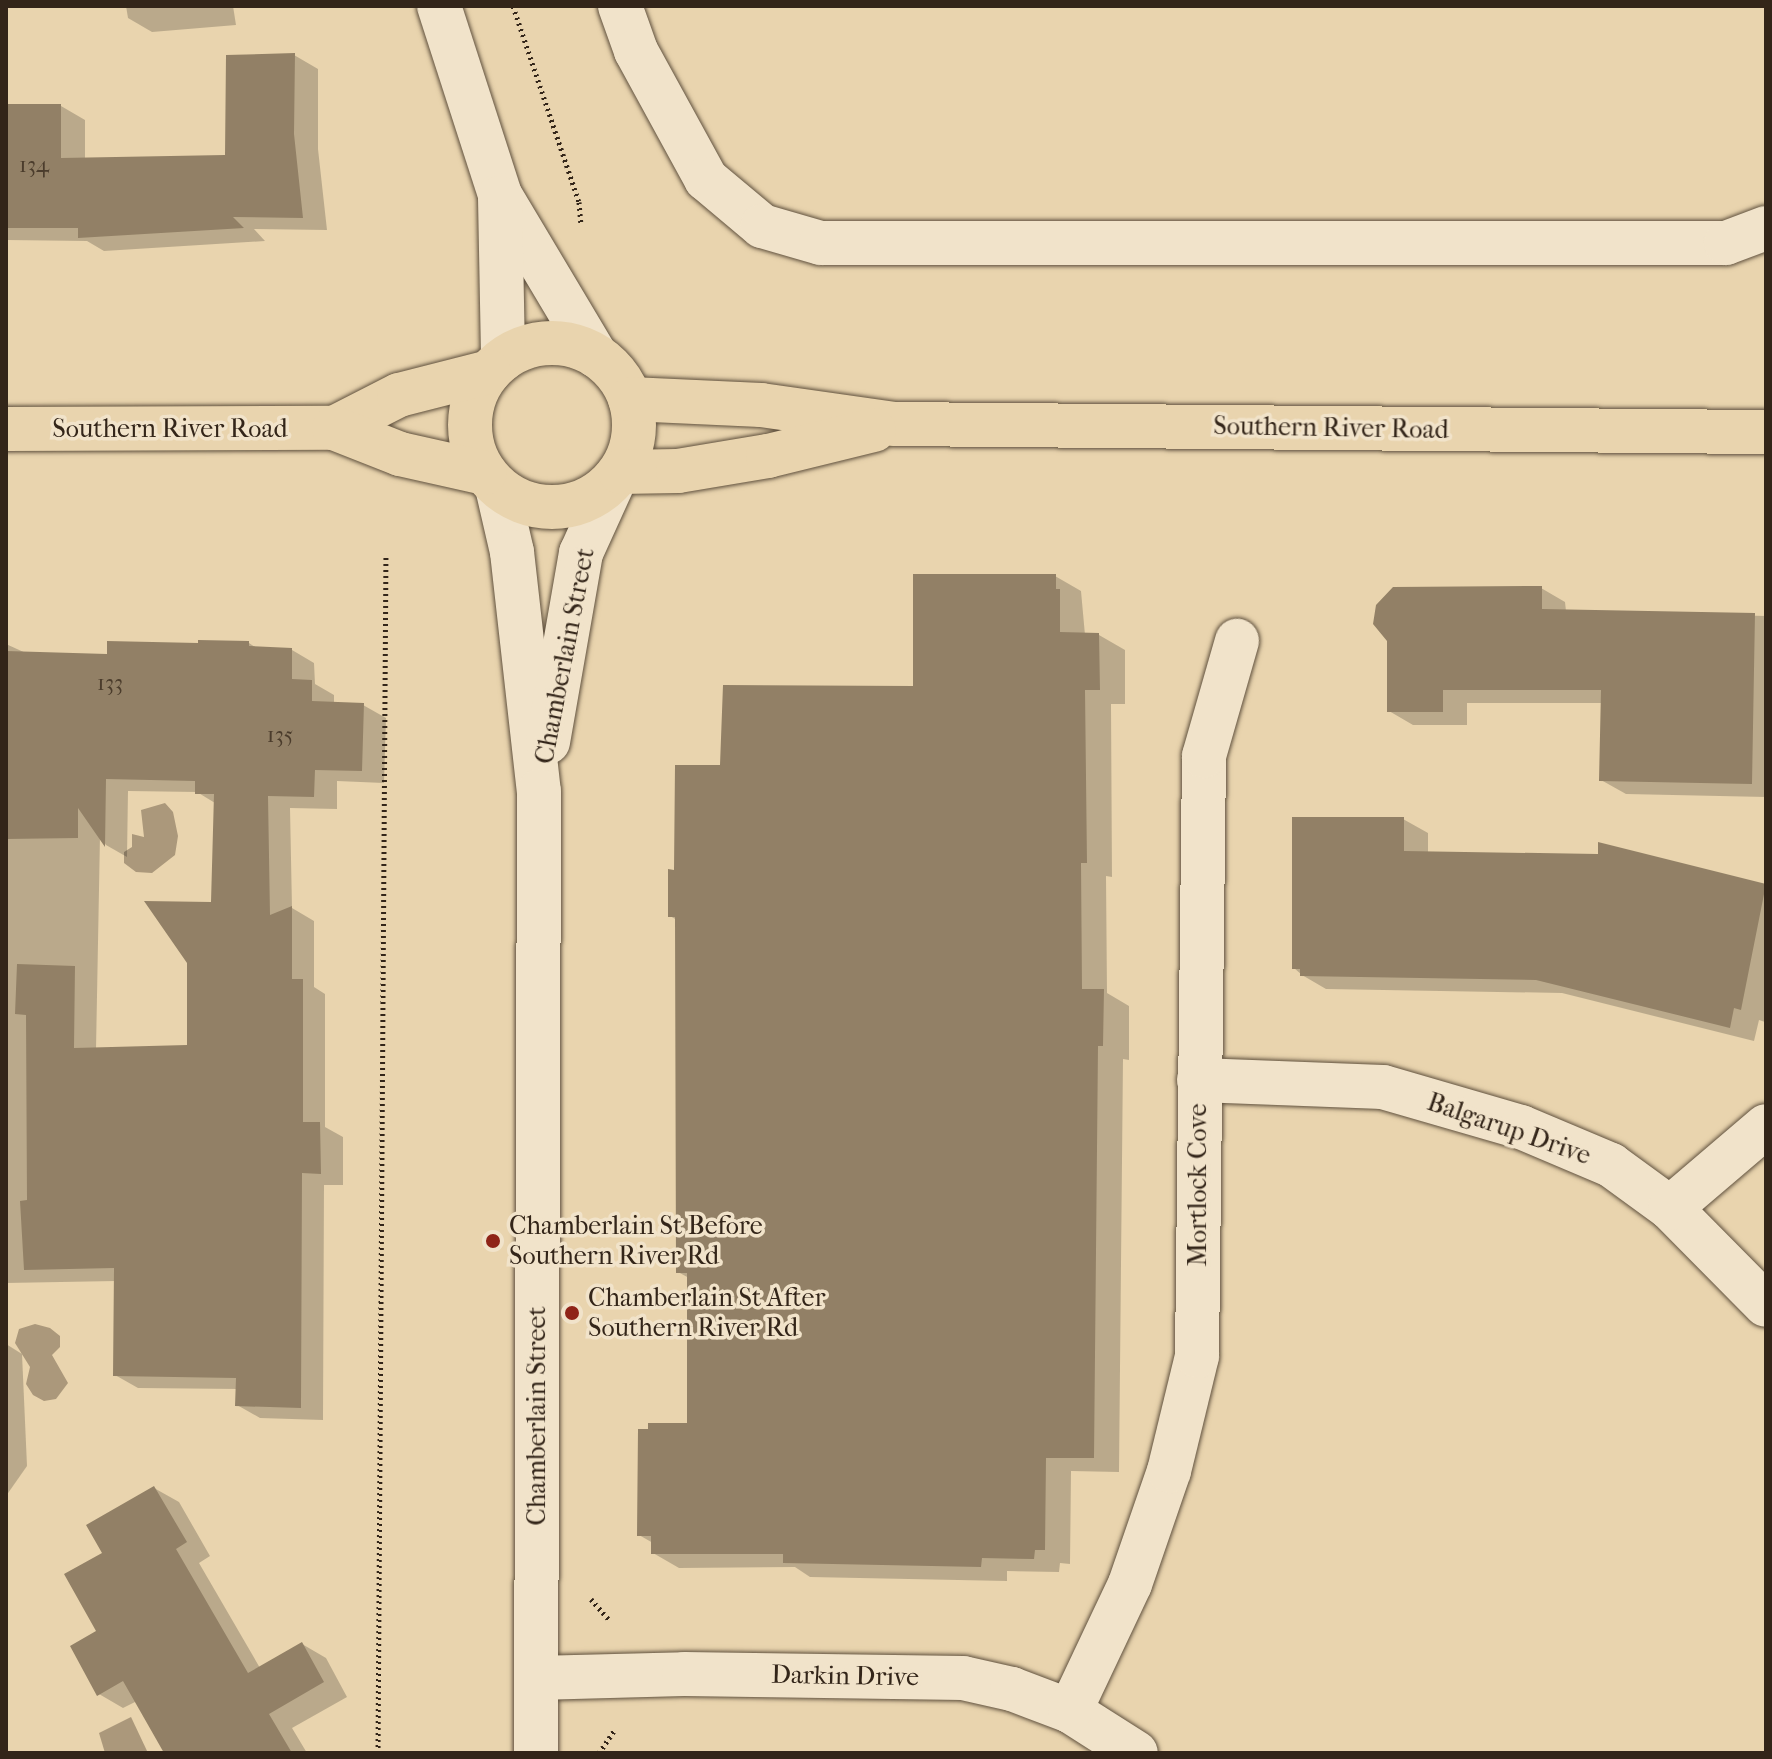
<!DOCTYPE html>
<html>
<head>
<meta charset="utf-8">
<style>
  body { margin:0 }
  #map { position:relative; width:1772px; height:1759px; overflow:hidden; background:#e9d4ae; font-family:"IM FELL French Canon",serif }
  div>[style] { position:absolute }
  .water>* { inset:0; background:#ab987b }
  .shadow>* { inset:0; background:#0003 }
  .building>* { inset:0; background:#928066 }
  .path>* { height:5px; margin-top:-2.5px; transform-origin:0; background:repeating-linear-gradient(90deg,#332519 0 2px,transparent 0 6px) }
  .roads { filter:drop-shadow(0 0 2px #60513e) drop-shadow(0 0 2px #60513e) }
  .minor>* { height:44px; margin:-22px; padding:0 22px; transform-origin:22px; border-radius:22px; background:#f1e3ca }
  .secondary>* { height:44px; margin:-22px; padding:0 22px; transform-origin:22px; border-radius:22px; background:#f1e3ca }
  .primary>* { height:44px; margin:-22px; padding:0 22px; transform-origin:22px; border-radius:22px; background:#e9d4ae }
  .primary>.ring { margin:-22px; padding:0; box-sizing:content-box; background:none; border:44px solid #e9d4ae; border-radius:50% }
  .dots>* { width:22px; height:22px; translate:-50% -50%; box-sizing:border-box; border:4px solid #f1e3ca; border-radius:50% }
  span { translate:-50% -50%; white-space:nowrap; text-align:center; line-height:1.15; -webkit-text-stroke:7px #f1e3ca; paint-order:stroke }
  .number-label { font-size:22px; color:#4b3c2c }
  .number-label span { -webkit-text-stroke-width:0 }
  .street-label { font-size:26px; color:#332519 }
  .poi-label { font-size:26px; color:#332519 }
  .left { translate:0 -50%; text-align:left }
  .frame { position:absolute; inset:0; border:8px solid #332519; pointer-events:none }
</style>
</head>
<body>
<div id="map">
  <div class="water">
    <i style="clip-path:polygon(165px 803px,173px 812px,178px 836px,175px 855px,152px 873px,136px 872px,124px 863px,124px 852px,132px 847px,132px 834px,144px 837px,141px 810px)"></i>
    <i style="clip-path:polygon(35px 1324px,50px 1328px,60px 1336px,60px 1347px,52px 1355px,68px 1383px,56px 1399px,44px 1401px,33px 1395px,26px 1384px,30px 1367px,15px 1343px,19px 1329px)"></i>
    <i style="clip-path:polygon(131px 1717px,148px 1753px,105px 1753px,99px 1733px)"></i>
  </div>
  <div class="shadow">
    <i style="clip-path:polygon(126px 6px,233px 6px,236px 25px,152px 32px,128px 18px)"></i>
    <i style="clip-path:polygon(294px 55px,318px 69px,318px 149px,327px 230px,254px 229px,265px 241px,104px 251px,87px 241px,6px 240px,6px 106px,61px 106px,85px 120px,85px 160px,227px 157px)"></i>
    <i style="clip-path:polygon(1055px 576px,1081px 591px,1085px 635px,1099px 635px,1125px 650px,1125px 704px,1111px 704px,1112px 877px,1106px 876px,1107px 993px,1129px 1006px,1129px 1060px,1123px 1059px,1119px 1472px,1071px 1471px,1070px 1564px,1060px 1563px,1059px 1572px,1007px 1571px,1007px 1581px,810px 1577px,795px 1567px,679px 1568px,653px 1553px,653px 1543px,639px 1535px,689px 1425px,689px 1278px,678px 1272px,677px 920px,670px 916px,676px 872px,722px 767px,915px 688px)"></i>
    <i style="clip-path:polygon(1541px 588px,1565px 602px,1566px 611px,1766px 616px,1766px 797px,1626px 794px,1601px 780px,1603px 703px,1467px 703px,1467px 725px,1413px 725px,1389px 711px)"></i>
    <i style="clip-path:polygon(evenodd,249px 643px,258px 649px,292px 650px,314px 663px,315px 684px,334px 695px,334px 704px,363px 705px,386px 718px,384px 783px,337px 781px,337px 809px,290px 808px,292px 908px,314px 921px,314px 987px,325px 994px,325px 1127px,343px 1137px,343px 1185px,324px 1185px,323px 1420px,260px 1418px,237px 1405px,238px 1389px,138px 1388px,115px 1375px,116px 1281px,6px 1283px,6px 644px,28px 654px,109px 656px,249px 643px,128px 791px,197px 792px,215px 803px,213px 904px,189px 1047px,96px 1050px,100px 836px,106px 845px,127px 857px,128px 791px)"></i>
    <i style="clip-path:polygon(1403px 819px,1428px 833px,1428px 853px,1600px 856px,1600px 844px,1766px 886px,1765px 1022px,1759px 1020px,1754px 1041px,1562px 993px,1326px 989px,1302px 975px,1294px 968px)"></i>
    <i style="clip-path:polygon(6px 1344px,22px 1354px,27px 1466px,6px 1496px)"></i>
    <i style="clip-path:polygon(154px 1488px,179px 1502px,210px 1556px,199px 1563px,260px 1668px,302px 1644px,326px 1658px,347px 1697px,292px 1728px,307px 1753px,166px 1753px,137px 1701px,123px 1708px,99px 1694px,104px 1554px)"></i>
  </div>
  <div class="building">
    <i style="clip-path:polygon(295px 53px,294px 134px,303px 218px,233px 217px,244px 228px,78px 238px,78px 228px,6px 228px,6px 104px,61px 104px,61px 158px,225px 155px,226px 55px)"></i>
    <i style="clip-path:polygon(913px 574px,1056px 574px,1056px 589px,1060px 589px,1060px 632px,1099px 633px,1100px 690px,1085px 690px,1087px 863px,1081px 863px,1082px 989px,1104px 989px,1103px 1046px,1098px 1046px,1094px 1458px,1046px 1458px,1045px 1550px,1035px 1550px,1034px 1559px,982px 1558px,981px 1567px,783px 1563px,783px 1554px,651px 1554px,651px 1536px,637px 1536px,638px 1429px,648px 1429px,648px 1423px,687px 1423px,687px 1273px,676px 1273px,675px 917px,668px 917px,668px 869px,674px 870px,675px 765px,720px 765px,723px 685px,913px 686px)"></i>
    <i style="clip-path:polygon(1542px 586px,1542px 609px,1755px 613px,1752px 784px,1599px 781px,1601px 690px,1443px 690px,1443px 712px,1387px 712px,1387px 641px,1373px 624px,1376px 605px,1393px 587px)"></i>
    <i style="clip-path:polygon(198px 640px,249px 641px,249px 646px,292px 648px,292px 679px,312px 680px,312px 701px,364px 703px,362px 771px,315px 770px,314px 797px,268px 796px,270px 915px,292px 906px,292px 979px,303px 979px,303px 1122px,320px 1122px,321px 1174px,302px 1173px,301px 1408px,235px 1406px,236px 1378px,113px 1376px,114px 1268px,24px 1270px,20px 1201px,27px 1200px,26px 1015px,15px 1014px,17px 964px,75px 966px,74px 1048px,187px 1045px,187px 963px,144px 901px,211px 902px,214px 794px,195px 794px,195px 781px,106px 779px,105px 847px,78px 808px,78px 838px,6px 839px,6px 651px,107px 654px,107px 641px,198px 643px)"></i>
    <i style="clip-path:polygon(1292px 817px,1404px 817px,1404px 851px,1598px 854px,1598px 842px,1766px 884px,1741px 1010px,1734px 1008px,1730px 1028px,1536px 980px,1300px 976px,1300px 969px,1292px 969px)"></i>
    <i style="clip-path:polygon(154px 1486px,187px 1542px,176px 1549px,248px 1673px,302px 1642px,324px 1682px,269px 1714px,292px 1753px,164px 1753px,123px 1681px,97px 1696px,70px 1646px,96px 1631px,64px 1574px,102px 1553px,86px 1525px)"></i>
  </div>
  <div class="path">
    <i style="left:513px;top:6px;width:207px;rotate:71.4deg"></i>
    <i style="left:579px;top:202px;width:22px;rotate:85deg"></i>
    <i style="left:591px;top:1599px;width:29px;rotate:49deg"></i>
    <i style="left:378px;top:1753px;width:1199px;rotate:-89.62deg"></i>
    <i style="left:599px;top:1753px;width:27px;rotate:-56deg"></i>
  </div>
  <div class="roads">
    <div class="minor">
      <i style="left:620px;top:6px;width:48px;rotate:70.4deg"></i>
      <i style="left:636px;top:51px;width:146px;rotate:61.3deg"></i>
      <i style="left:706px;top:179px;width:73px;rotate:40deg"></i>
      <i style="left:762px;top:226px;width:61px;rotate:16.1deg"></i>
      <i style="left:821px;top:243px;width:905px"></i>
      <i style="left:1726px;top:243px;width:43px;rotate:-20.6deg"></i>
      <i style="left:1199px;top:1080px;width:184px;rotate:2.2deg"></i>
      <i style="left:1383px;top:1087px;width:144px;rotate:16.2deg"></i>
      <i style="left:1521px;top:1127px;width:98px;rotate:22.9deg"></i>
      <i style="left:1611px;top:1165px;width:73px;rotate:36.1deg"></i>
      <i style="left:1670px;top:1208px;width:136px;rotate:45.3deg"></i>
      <i style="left:1670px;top:1208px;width:126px;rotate:-40.5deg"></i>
      <i style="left:536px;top:1678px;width:148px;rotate:-1.5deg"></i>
      <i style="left:684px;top:1674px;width:279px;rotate:0.8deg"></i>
      <i style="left:963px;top:1678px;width:50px;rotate:12.7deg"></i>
      <i style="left:1012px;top:1689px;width:62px;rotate:20.8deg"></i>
      <i style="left:1070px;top:1711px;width:78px;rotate:32.5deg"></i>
      <i style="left:1070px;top:1711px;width:140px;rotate:-64.7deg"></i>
      <i style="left:1130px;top:1584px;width:120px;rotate:-71deg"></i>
      <i style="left:1169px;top:1471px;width:118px;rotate:-76.3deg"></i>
      <i style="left:1197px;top:1356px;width:600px;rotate:-89.33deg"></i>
      <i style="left:1204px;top:756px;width:120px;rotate:-74deg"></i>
    </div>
    <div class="secondary">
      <i style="left:439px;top:6px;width:199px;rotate:72.1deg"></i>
      <i style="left:500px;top:195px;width:187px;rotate:59.2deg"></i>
      <i style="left:500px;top:198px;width:161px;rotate:88.9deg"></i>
      <i style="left:497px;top:487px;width:67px;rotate:77deg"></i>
      <i style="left:512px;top:552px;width:241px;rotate:83.6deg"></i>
      <i style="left:539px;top:791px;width:962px;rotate:90.18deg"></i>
      <i style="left:548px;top:742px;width:192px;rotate:-80.1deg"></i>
      <i style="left:581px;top:553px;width:82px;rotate:-65.6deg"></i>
    </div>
    <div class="primary">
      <i class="ring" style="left:470px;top:343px;width:120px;height:120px"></i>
      <i style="left:630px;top:399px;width:131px;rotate:2.6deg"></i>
      <i style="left:761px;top:405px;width:135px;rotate:8.1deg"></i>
      <i style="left:895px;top:424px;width:871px;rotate:0.53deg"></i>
      <i style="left:334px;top:428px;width:73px;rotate:-26.9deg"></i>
      <i style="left:399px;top:395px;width:93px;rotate:-14.3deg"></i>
      <i style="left:6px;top:429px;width:328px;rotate:-0.2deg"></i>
      <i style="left:334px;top:428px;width:71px;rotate:21.5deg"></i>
      <i style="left:400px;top:454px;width:87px;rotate:12.6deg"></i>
      <i style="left:620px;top:472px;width:58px;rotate:-1deg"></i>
      <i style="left:678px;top:471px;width:91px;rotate:-9.5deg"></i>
      <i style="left:768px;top:456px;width:109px;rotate:-13.8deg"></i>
    </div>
  </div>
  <div class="dots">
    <i style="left:493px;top:1241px;background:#8f2418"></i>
    <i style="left:572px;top:1313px;background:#8f2418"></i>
  </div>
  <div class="number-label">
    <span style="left:34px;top:166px">134</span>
    <span style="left:110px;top:684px">133</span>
    <span style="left:280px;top:736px">135</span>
  </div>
  <div class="street-label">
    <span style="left:1331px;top:428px;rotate:1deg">Southern River Road</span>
    <span style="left:170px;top:429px">Southern River Road</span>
    <span style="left:565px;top:656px;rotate:-79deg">Chamberlain Street</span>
    <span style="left:1509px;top:1129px;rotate:19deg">Balgarup Drive</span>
    <span style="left:1198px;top:1185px;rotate:-90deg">Mortlock Cove</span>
    <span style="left:537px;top:1416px;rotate:-90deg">Chamberlain Street</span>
    <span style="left:845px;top:1676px;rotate:1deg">Darkin Drive</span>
  </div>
  <div class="poi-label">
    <span class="left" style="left:509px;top:1241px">Chamberlain St Before<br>Southern River Rd</span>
    <span class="left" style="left:588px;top:1313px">Chamberlain St After<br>Southern River Rd</span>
  </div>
  <div class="frame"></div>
</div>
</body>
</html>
